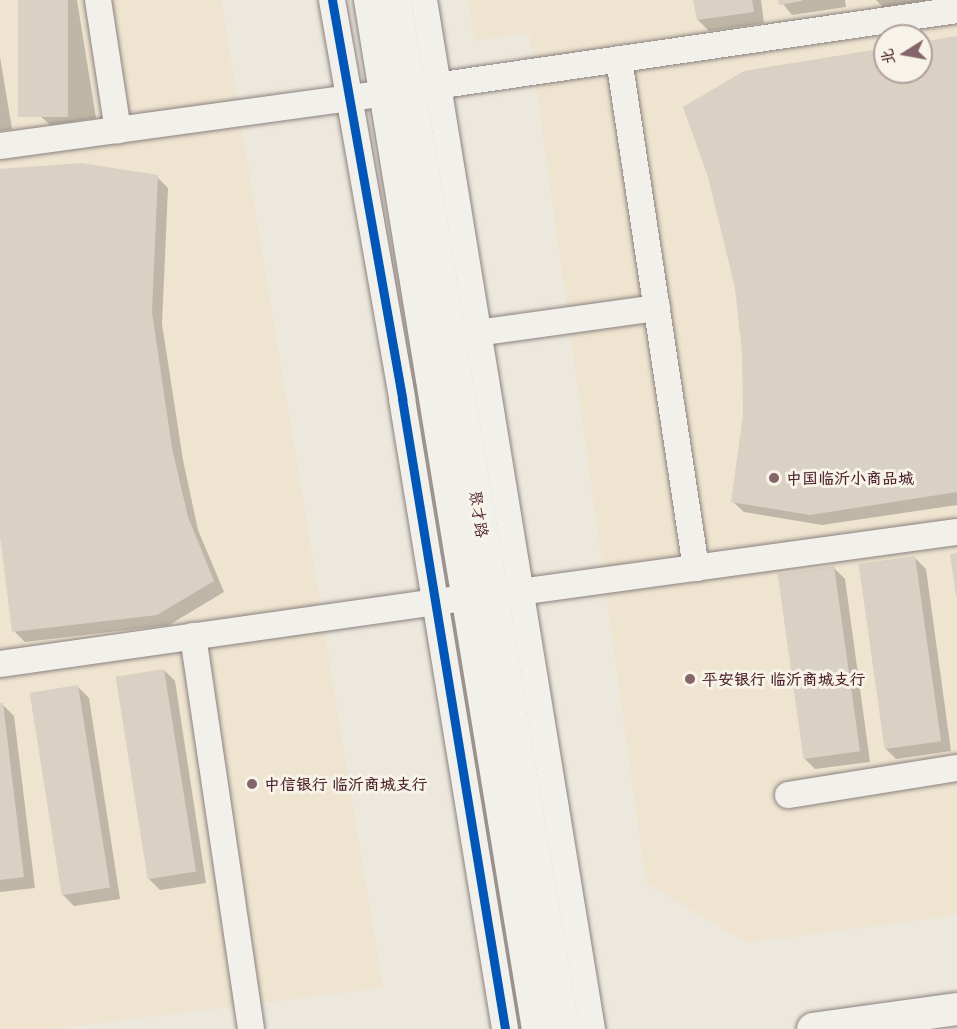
<!DOCTYPE html>
<html>
<head>
<meta charset="utf-8">
<style>
  body { margin:0 }
  #map { position:relative; width:957px; height:1029px; overflow:hidden; background:#ede8de; font-family:"Patrick Hand","LXGW WenKai TC",sans-serif }
  div>[style] { position:absolute }
  .built>* { inset:0; background:#eee4d0 }
  .shadow>* { inset:0; background:#0003 }
  .building>* { inset:0; background:#d9d2c4; transform-origin:0 0 }
  .roads { filter:drop-shadow(0 0 2px #8c817f) drop-shadow(0 0 2px #8c817f) }
  .minor>* { height:26px; margin:-13px; padding:0 13px; transform-origin:13px; border-radius:13px; background:#f1f0eb }
  .major>* { height:32px; margin:-16px; padding:0 16px; transform-origin:16px; border-radius:16px; background:#f1f0eb }
  .cycleway>* { height:9px; margin:-4.5px; padding:0 4.5px; transform-origin:4.5px; border-radius:4.5px; background:#0057b8 }
  .dots>* { width:16px; height:16px; translate:-50% -50%; box-sizing:border-box; border:3px solid #f7f3e8; border-radius:50% }
  span { translate:-50% -50%; white-space:nowrap; text-align:center; line-height:1.15; -webkit-text-stroke:6px #f7f3e8; paint-order:stroke }
  .poi-label { font-size:16px; color:#4a1f2b; font-weight:700 }
  .left { translate:0 -50%; text-align:left }
  .street-label { font-size:16px; color:#4a1f2b }
  .north { position:absolute; left:873px; top:24px; width:60px; height:60px; box-sizing:border-box; background:#f7f3e8; border:2px solid #b29e9c; border-radius:50%; rotate:259deg; font-size:16px; font-weight:700; line-height:24px; text-align:center; color:#4a1f2b }
  .north::after { content:''; display:block; margin:auto; width:21px; height:27px; background:#83656a; clip-path:polygon(50% 0,100% 100%,50% 72%,0 100%) }
</style>
</head>
<body>
<div id="map">
  <div class="built">
    <i style="clip-path:polygon(0 0,221px 0,383px 988px,53px 1029px,0 1029px)"></i>
    <i style="clip-path:polygon(evenodd,468px 0,957px 0,957px 915px,747px 943px,646px 883px,529px 33px,474px 41px,468px 0,885px 36px,921px 36px,921px 72px,885px 72px,885px 36px)"></i>
  </div>
  <div class="shadow">
    <i style="clip-path:polygon(20px 0,77px 0,96px 118px,50px 125px,38px 114px)"></i>
    <i style="clip-path:polygon(695px 0,761px 0,764px 23px,709px 31px,698px 20px)"></i>
    <i style="clip-path:polygon(780px 0,845px 0,846px 7px,792px 15px)"></i>
    <i style="clip-path:polygon(876px 0,929px 0,883px 7px)"></i>
    <i style="clip-path:polygon(957px 37px,957px 505px,822px 525px,744px 512px,732px 501px,885px 49px,885px 72px,921px 72px,921px 43px)"></i>
    <i style="clip-path:polygon(0 57px,12px 129px,0 131px)"></i>
    <i style="clip-path:polygon(0 171px,157px 177px,168px 188px,162px 324px,183px 460px,198px 530px,224px 592px,169px 625px,25px 642px,14px 631px,0 524px)"></i>
    <i style="clip-path:polygon(915px 558px,926px 569px,951px 751px,896px 759px,885px 748px)"></i>
    <i style="clip-path:polygon(834px 568px,845px 579px,870px 762px,815px 769px,804px 758px)"></i>
    <i style="clip-path:polygon(164px 670px,175px 681px,206px 883px,160px 890px,149px 879px)"></i>
    <i style="clip-path:polygon(78px 687px,89px 698px,120px 899px,74px 906px,63px 895px)"></i>
    <i style="clip-path:polygon(2px 704px,14px 716px,35px 888px,0 892px,0 705px)"></i>
  </div>
  <div class="building">
    <i style="left:18px;top:0;width:50px;height:117px"></i>
    <i style="clip-path:polygon(693px 0,752px 0,754px 12px,697px 20px)"></i>
    <i style="clip-path:polygon(778px 0,802px 0,802px 1px,779px 5px)"></i>
    <i style="clip-path:polygon(957px 36px,957px 492px,810px 515px,731px 502px,743px 415px,742px 352px,735px 288px,708px 177px,683px 107px,744px 71px,885px 48px,885px 72px,921px 72px,921px 42px)"></i>
    <i style="clip-path:polygon(81px 163px,158px 175px,152px 312px,172px 448px,188px 517px,214px 581px,157px 615px,12px 632px,0 536px,0 169px)"></i>
    <i style="clip-path:polygon(957px 553px,957px 596px,956px 596px,950px 554px)"></i>
    <i style="left:915px;top:556px;width:187px;height:57px;rotate:82deg"></i>
    <i style="left:834px;top:566px;width:187px;height:57px;rotate:82deg"></i>
    <i style="left:164px;top:669px;width:205px;height:49px;rotate:81deg"></i>
    <i style="left:78px;top:685px;width:205px;height:49px;rotate:81deg"></i>
    <i style="clip-path:polygon(0 703px,3px 703px,24px 877px,0 880px)"></i>
  </div>
  <div class="roads">
    <div class="minor">
      <i style="left:98px;top:0;width:132px;rotate:81.3deg"></i>
      <i style="left:332px;top:0;width:405px;rotate:80deg"></i>
      <i style="left:402px;top:399px;width:638px;rotate:80.71deg"></i>
      <i style="left:424px;top:0;width:1043px;rotate:80.73deg"></i>
      <i style="left:619px;top:59px;width:515px;rotate:81.4deg"></i>
      <i style="left:422px;top:88px;width:541px;rotate:-8.29deg"></i>
      <i style="left:0;top:146px;width:389px;rotate:-7.8deg"></i>
      <i style="left:462px;top:335px;width:197px;rotate:-7.9deg"></i>
      <i style="left:504px;top:594px;width:457px;rotate:-7.8deg"></i>
      <i style="left:193px;top:636px;width:397px;rotate:81.6deg"></i>
      <i style="left:0;top:664px;width:455px;rotate:-8.1deg"></i>
      <i style="left:788px;top:795px;width:171px;rotate:-9.1deg"></i>
    </div>
    <div class="major">
      <i style="left:370px;top:0;width:1043px;rotate:80.73deg"></i>
      <i style="left:395px;top:0;width:1043px;rotate:80.73deg"></i>
      <i style="left:813px;top:1029px;width:145px;rotate:-7.9deg"></i>
    </div>
  </div>
  <div class="cycleway">
    <i style="left:332px;top:0;width:405px;rotate:80deg"></i>
    <i style="left:402px;top:399px;width:638px;rotate:80.71deg"></i>
  </div>
  <div class="dots">
    <i style="left:774px;top:478px;background:#83656a"></i>
    <i style="left:690px;top:679px;background:#83656a"></i>
    <i style="left:252px;top:784px;background:#83656a"></i>
  </div>
  <div class="poi-label">
    <span class="left" style="left:786px;top:478px">中国临沂小商品城</span>
    <span class="left" style="left:702px;top:679px">平安银行 临沂商城支行</span>
    <span class="left" style="left:264px;top:784px">中信银行 临沂商城支行</span>
  </div>
  <div class="street-label">
    <span style="left:479px;top:514px;rotate:81deg">聚才路</span>
  </div>
  <div class="north">北</div>
</div>
</body>
</html>
